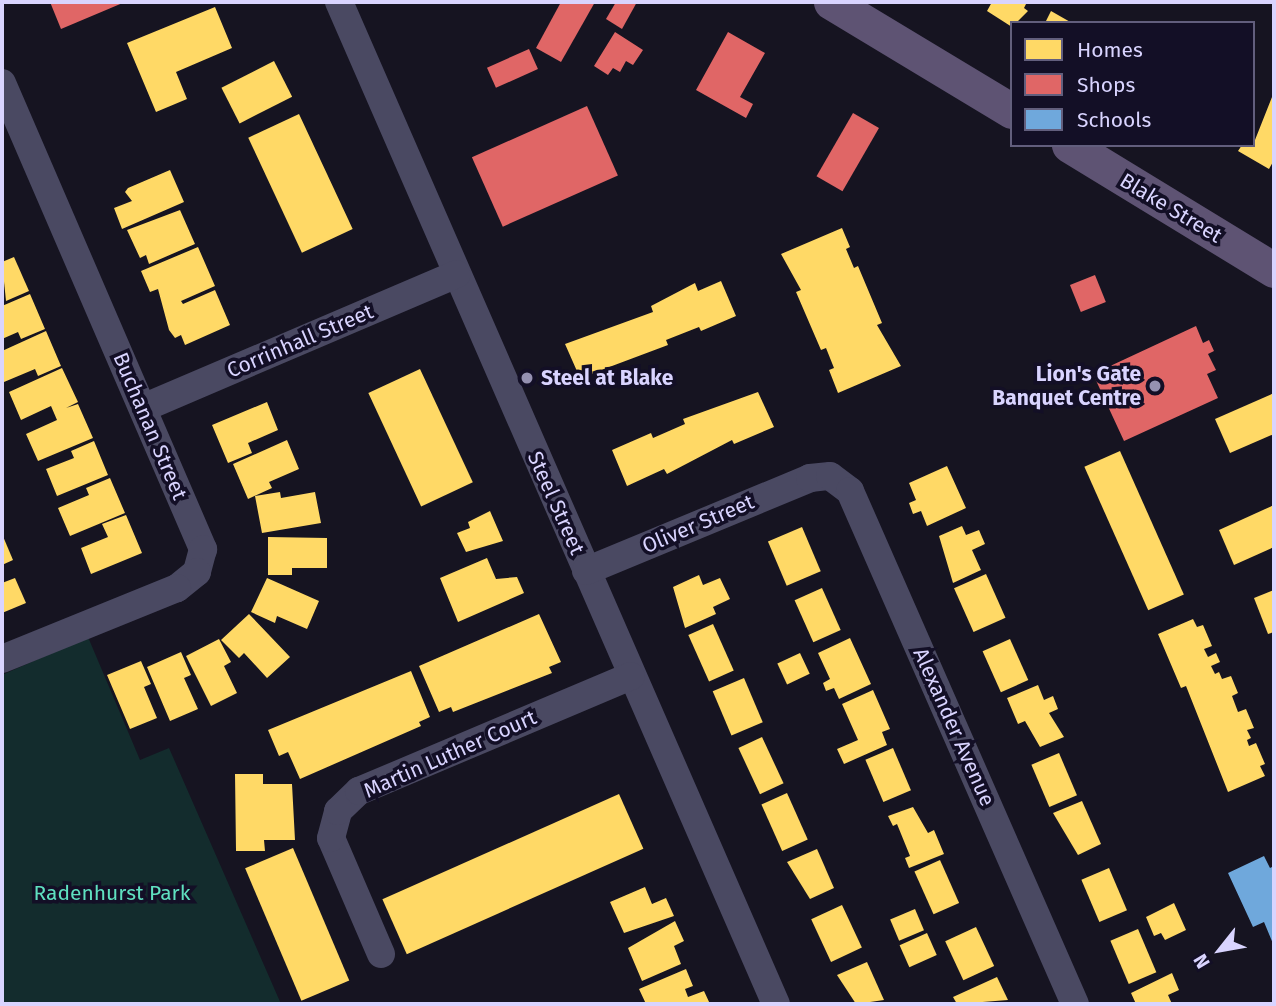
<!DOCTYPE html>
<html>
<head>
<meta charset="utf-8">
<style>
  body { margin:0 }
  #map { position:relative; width:1276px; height:1006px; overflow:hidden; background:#161421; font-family:"Fira Sans",sans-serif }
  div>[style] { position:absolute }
  .green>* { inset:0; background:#132c2d }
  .homes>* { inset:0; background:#ffd966; transform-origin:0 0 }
  .shops>* { inset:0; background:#e06666; transform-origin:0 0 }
  .schools>* { inset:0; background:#6fa8dc }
  .minor>* { height:28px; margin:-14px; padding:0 14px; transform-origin:14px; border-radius:14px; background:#4a4962 }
  .major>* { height:35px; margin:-17.5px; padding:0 17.5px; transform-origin:17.5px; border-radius:17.5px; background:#5e5373 }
  .dots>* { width:19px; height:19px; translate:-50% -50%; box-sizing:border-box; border:4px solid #130f26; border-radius:50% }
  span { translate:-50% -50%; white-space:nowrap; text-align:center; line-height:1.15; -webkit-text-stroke:7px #130f26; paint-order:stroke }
  .street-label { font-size:21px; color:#d9d4ff }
  .poi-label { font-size:21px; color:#d9d4ff; font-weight:700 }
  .right { translate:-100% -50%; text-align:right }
  .left { translate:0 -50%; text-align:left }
  .park-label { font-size:21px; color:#5fe0c0 }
  .frame { position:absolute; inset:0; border:4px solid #d9d4ff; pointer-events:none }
  .legend { position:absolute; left:1010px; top:21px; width:245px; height:126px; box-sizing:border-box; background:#130f26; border:2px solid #625e7d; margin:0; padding:9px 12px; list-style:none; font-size:21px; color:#d9d4ff }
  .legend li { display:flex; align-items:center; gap:14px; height:35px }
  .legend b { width:35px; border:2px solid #625e7d }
  .north { position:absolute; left:1185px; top:915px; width:70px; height:70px; -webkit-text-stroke:5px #130f26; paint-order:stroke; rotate:239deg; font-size:19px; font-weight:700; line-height:28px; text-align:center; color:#d9d4ff }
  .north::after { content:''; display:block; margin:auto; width:24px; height:32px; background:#d9d4ff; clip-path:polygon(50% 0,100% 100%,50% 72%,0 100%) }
</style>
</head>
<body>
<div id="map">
  <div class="green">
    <i style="clip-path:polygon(88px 637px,140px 760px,169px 748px,281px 1004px,2px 1004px,2px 675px)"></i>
  </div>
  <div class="homes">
    <i style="clip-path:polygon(992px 2px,1027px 2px,1024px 8px,1028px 11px,1012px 27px,987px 11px)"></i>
    <i style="clip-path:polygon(215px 7px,232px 48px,176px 72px,187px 99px,156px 112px,127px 43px)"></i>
    <i style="clip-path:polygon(1051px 11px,1072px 23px,1045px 23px)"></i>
    <i style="left:274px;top:61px;width:40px;height:59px;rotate:63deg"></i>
    <i style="clip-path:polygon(1274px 92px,1274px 160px,1269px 169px,1238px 151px,1242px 145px,1253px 145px)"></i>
    <i style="left:299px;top:114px;width:127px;height:56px;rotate:65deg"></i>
    <i style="clip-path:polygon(170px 170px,184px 202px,122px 229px,114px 208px,132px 201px,125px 192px,128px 188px)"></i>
    <i style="clip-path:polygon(180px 210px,195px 244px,149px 264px,146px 255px,140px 258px,127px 230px)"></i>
    <i style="clip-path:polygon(842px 228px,850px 247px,846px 249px,854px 268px,858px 266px,882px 323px,877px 325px,901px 366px,838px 393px,829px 370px,834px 368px,826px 348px,821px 350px,796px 292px,801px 290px,781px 254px)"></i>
    <i style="clip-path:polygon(198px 247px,215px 286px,181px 301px,183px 304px,215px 290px,230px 325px,185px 345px,181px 335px,175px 338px,169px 330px,158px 289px,150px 292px,141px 271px)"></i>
    <i style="clip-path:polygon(14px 257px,29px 291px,6px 301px,2px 262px)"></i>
    <i style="clip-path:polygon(721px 281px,736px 316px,701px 331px,699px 327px,666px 340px,668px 345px,580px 378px,565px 344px,653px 312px,651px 306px,695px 283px,698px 291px)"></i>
    <i style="clip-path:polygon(30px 294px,45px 329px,21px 339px,18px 332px,2px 339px,2px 306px)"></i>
    <i style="clip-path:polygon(46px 331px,61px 366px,38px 376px,35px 369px,4px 382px,2px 351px)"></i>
    <i style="clip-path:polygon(62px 368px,78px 402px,66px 408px,78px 404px,93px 438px,38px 461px,26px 434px,57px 420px,51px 406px,21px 420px,9px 392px)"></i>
    <i style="left:420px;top:369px;width:125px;height:57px;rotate:65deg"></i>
    <i style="clip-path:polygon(758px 392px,774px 427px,734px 444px,732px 440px,667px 474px,664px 469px,627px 486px,612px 450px,651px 433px,653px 438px,685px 424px,683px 419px)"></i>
    <i style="clip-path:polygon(1274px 393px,1274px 434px,1230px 453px,1215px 419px)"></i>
    <i style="clip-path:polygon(267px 402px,278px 430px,248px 443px,252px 453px,228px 463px,212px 425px)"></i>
    <i style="clip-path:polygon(287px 440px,299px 469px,269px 482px,272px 488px,248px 499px,233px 464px)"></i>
    <i style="clip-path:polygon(94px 441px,108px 475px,57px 496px,46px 469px,74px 458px,71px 451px)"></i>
    <i style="left:1120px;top:451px;width:157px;height:39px;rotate:66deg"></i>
    <i style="clip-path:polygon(947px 466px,966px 508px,927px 526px,921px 511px,913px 514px,909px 503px,916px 500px,909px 483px)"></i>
    <i style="clip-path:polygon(110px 478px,125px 513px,70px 536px,58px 508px,89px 495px,86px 488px)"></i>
    <i style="clip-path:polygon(280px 492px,281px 498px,315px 492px,321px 523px,262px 533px,255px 496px)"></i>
    <i style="clip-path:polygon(1274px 505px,1274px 547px,1234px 565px,1219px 530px)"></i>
    <i style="clip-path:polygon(490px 511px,503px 541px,466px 552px,457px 533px,470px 528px,468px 522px)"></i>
    <i style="clip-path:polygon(126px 515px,142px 553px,91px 574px,81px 548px,108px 537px,102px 524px)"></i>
    <i style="clip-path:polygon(962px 526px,966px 535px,979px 530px,985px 544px,972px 550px,981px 570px,953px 583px,939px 536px)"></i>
    <i style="left:802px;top:527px;width:48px;height:37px;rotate:67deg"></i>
    <i style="clip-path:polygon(2px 534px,13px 560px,2px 565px)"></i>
    <i style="clip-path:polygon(268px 537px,327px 538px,327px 568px,292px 568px,292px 575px,268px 575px)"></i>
    <i style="clip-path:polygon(487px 558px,496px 579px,517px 577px,524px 593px,458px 622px,440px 578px)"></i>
    <i style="left:986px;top:574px;width:48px;height:35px;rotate:66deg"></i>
    <i style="clip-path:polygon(699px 575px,703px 585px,720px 578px,730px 599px,713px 607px,716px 614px,685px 628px,673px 587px)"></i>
    <i style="clip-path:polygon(15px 578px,26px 603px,2px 613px,2px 583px)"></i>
    <i style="clip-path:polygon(267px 578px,319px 601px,307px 629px,277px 616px,275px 623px,251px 612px)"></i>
    <i style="left:822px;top:588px;width:46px;height:30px;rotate:66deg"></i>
    <i style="clip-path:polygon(1274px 590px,1274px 632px,1268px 634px,1254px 598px)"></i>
    <i style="clip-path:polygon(249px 614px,290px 657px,267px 678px,244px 653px,239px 658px,221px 640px)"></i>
    <i style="clip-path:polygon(539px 614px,561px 662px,549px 667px,552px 673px,453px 712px,451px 707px,439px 712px,419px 666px)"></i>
    <i style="clip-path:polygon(1193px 619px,1197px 627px,1203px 625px,1212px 646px,1204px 649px,1208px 657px,1216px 653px,1220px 662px,1211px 666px,1215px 674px,1219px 672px,1222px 679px,1231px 676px,1238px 693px,1232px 696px,1238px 712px,1246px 709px,1254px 728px,1247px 730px,1251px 738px,1247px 740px,1249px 746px,1256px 743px,1265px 764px,1260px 766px,1265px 776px,1228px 792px,1186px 686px,1181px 688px,1158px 634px)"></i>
    <i style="left:713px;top:624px;width:51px;height:27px;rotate:66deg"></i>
    <i style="clip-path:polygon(850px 638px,871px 684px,839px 699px,834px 688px,826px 691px,823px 683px,830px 679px,818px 653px)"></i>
    <i style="clip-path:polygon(219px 639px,231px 662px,224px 666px,237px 693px,211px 706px,186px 656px)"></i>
    <i style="left:1010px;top:639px;width:45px;height:30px;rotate:66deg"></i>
    <i style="clip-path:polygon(181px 652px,191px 675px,184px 678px,198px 709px,170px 721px,147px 667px)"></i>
    <i style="left:800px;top:653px;width:23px;height:25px;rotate:65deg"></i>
    <i style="clip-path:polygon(141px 661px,151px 684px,144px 687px,157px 718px,130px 729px,107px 675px)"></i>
    <i style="clip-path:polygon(411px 671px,430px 717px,419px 722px,421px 726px,300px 779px,288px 752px,279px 756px,268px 730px)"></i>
    <i style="left:744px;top:678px;width:48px;height:34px;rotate:67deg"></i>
    <i style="clip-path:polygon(1038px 685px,1044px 700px,1053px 696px,1058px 709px,1049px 713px,1064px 737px,1040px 747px,1025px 721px,1018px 724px,1007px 698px)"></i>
    <i style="clip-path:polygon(873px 690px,890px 729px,882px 732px,887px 745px,844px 764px,837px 749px,858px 740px,842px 704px)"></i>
    <i style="left:762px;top:737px;width:51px;height:26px;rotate:65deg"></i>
    <i style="left:893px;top:748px;width:46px;height:30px;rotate:67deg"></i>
    <i style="left:1059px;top:753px;width:46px;height:30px;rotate:67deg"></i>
    <i style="clip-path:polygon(235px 774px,263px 774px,263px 784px,292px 784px,295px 840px,264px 840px,265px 851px,236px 851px)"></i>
    <i style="left:787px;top:793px;width:51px;height:28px;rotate:66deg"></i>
    <i style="left:619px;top:794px;width:60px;height:259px;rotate:66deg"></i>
    <i style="clip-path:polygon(1082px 801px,1101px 844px,1078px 855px,1053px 813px)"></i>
    <i style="clip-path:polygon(913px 807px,928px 833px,934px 830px,944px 854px,909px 868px,905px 858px,910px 856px,897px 824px,893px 826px,888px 816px)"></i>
    <i style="left:293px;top:848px;width:144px;height:52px;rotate:67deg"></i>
    <i style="clip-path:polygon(817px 849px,834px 888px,810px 899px,787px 862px)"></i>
    <i style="left:940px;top:860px;width:47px;height:28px;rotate:66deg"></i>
    <i style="left:1109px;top:868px;width:46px;height:30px;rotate:67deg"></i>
    <i style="clip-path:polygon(645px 887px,652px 904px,666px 898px,674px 916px,624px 933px,610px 902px)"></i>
    <i style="clip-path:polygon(1174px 903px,1186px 930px,1165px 940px,1161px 933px,1154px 936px,1146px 917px)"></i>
    <i style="left:842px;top:905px;width:47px;height:34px;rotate:65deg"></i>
    <i style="left:915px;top:909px;width:23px;height:27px;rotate:67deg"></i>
    <i style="clip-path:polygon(675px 921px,684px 941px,674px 946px,681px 964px,642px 981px,628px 948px)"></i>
    <i style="left:976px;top:927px;width:43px;height:34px;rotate:65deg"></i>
    <i style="left:1138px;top:929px;width:47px;height:30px;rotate:67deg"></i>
    <i style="left:927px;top:933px;width:24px;height:30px;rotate:66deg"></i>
    <i style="clip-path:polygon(867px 962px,884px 1000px,856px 1004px,837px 975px)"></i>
    <i style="clip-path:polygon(686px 969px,693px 986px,685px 989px,688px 997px,704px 991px,710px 1004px,646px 1004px,639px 989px)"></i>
    <i style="clip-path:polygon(1172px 973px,1179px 990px,1168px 995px,1172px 1004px,1136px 1004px,1131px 993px)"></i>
    <i style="clip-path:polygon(997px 977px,1008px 1000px,957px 1004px,953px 997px)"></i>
  </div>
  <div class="shops">
    <i style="clip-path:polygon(50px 2px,125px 2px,61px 29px)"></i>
    <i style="clip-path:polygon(561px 2px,595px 2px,561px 62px,536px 48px)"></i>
    <i style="clip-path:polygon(616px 2px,637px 2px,622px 29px,606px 19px)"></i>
    <i style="clip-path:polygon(615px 32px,643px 50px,633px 65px,626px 61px,620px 72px,613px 68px,608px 75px,594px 66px)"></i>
    <i style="clip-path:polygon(728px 32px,765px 53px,740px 97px,753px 104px,746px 118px,696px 90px)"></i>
    <i style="left:529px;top:49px;width:22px;height:46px;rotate:66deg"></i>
    <i style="left:587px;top:106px;width:76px;height:126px;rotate:66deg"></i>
    <i style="left:853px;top:113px;width:30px;height:73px;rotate:30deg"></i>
    <i style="left:1095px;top:275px;width:29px;height:27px;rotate:68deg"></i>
    <i style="clip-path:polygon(1196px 326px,1203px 343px,1209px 340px,1214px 351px,1208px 354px,1216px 370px,1207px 374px,1218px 398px,1124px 441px,1093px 374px)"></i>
  </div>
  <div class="schools">
    <i style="clip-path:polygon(1264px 856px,1270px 868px,1274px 866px,1274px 946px,1264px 922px,1253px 927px,1228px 873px)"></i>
  </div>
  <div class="minor">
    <i style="left:339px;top:2px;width:1093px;rotate:66.44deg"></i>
    <i style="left:2px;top:83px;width:508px;rotate:66.67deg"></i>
    <i style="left:203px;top:549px;width:24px;rotate:105deg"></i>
    <i style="left:197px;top:572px;width:26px;rotate:141deg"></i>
    <i style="left:177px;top:588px;width:189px;rotate:157.9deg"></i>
    <i style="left:143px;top:408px;width:341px;rotate:-23.1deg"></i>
    <i style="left:586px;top:571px;width:243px;rotate:-22.5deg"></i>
    <i style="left:810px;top:478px;width:20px;rotate:-6deg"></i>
    <i style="left:830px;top:476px;width:25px;rotate:37deg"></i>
    <i style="left:850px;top:491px;width:560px;rotate:66.32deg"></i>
    <i style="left:381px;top:954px;width:126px;rotate:-113.3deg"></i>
    <i style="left:331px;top:838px;width:28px;rotate:-75deg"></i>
    <i style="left:338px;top:811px;width:29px;rotate:-44deg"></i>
    <i style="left:359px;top:791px;width:295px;rotate:-22.9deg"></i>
  </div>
  <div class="major">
    <i style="left:831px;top:2px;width:211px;rotate:31.1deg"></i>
    <i style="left:1069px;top:145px;width:240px;rotate:31.4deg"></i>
  </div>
  <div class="dots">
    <i style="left:527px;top:378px;background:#9591b1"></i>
    <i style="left:1155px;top:386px;background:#9591b1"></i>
  </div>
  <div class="street-label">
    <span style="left:1171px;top:208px;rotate:31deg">Blake Street</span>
    <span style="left:300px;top:341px;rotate:-23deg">Corrinhall Street</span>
    <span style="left:150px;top:426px;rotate:67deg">Buchanan Street</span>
    <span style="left:556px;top:503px;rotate:66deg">Steel Street</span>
    <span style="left:698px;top:524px;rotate:-23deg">Oliver Street</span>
    <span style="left:954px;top:727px;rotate:66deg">Alexander Avenue</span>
    <span style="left:450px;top:754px;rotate:-24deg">Martin Luther Court</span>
  </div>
  <div class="poi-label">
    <span class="right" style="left:1141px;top:386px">Lion's Gate<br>Banquet Centre</span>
    <span class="left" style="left:541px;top:378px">Steel at Blake</span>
  </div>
  <div class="park-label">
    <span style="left:112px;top:893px">Radenhurst Park</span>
  </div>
  <div class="frame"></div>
  <ul class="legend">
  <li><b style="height:19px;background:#ffd966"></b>Homes</li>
  <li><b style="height:19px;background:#e06666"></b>Shops</li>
  <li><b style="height:19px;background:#6fa8dc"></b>Schools</li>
  </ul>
  <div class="north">N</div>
</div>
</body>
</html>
